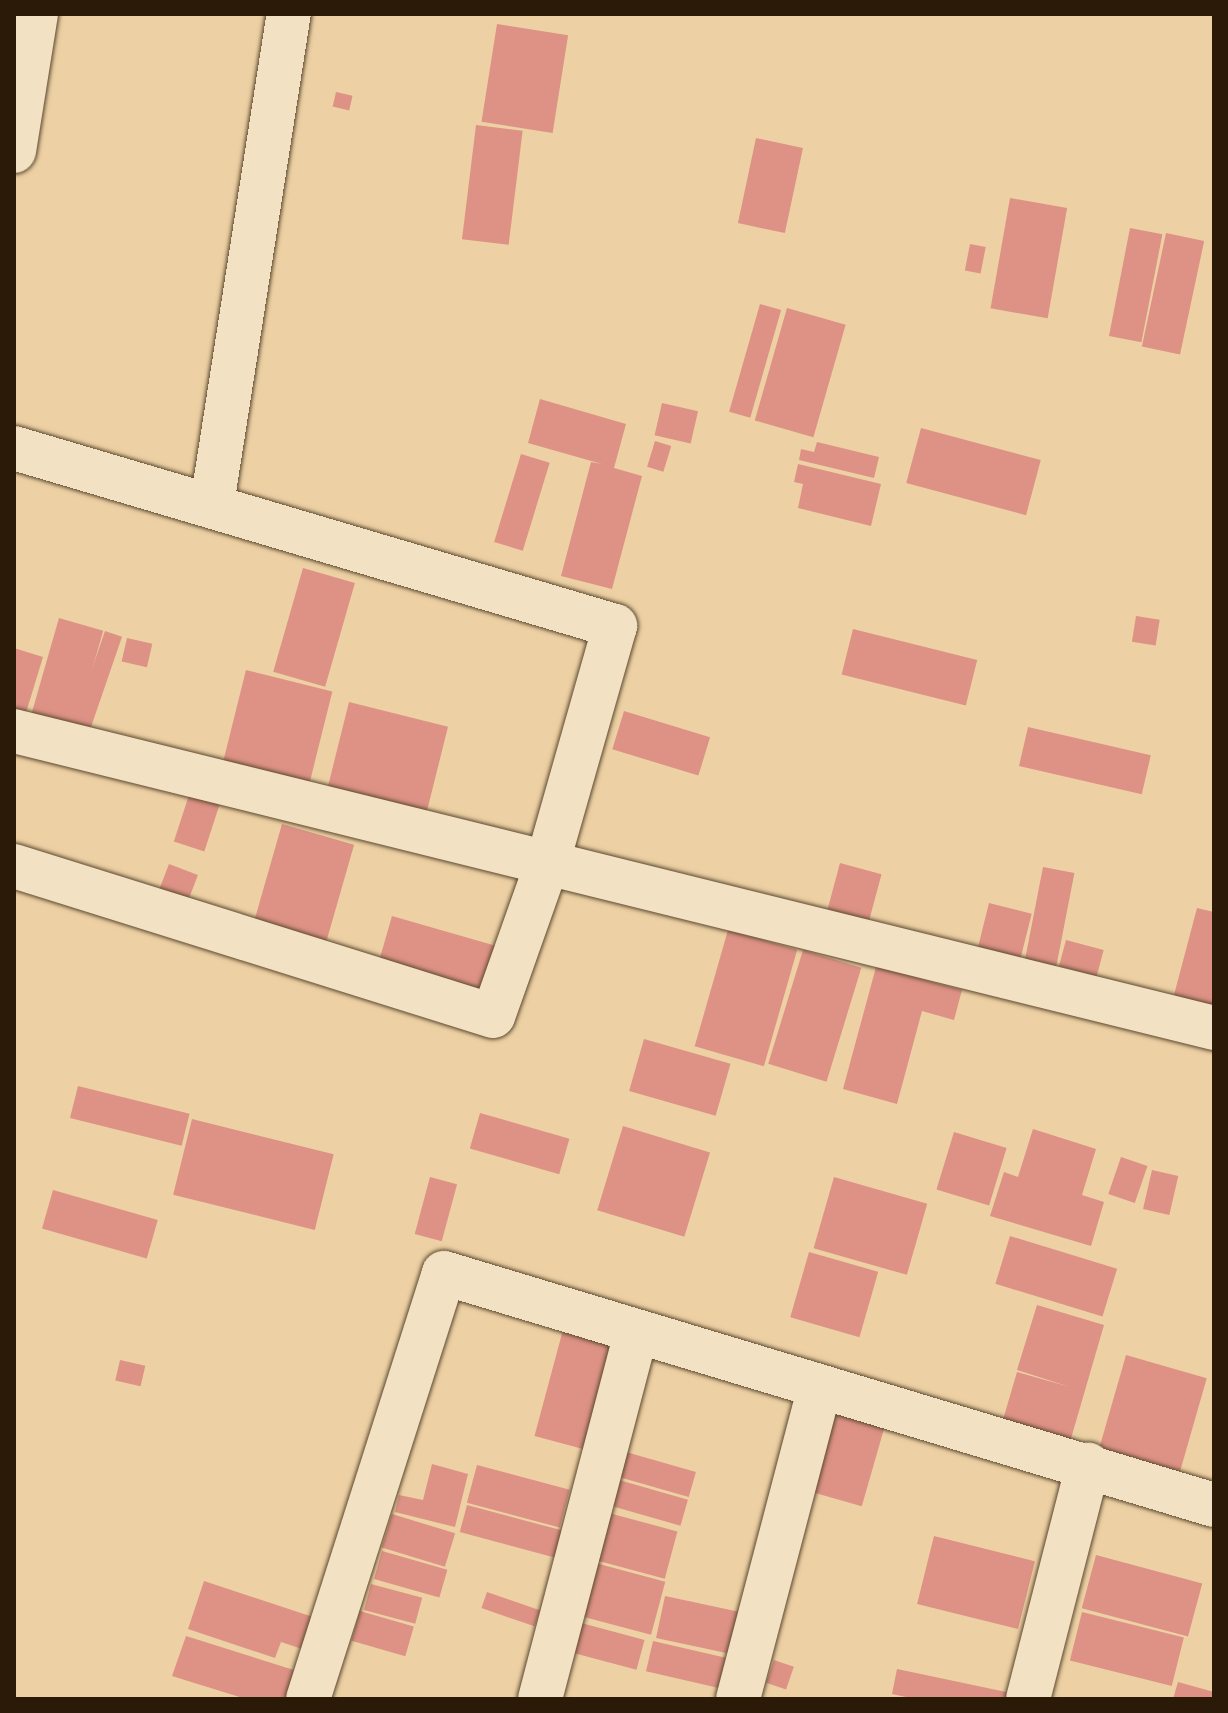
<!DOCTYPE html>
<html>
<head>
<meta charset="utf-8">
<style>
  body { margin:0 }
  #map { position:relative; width:1228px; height:1713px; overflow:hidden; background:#edd1a4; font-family:"Libre Caslon Text",serif }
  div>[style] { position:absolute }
  .building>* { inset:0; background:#dd9285; transform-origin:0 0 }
  .roads { filter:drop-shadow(0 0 2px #5c4830) drop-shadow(0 0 2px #5c4830) }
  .minor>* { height:44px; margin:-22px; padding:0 22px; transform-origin:22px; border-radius:22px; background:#f3e1c4 }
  span { translate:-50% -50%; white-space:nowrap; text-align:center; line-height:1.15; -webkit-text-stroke:6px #f3e1c4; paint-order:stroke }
  .frame { position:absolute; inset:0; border:16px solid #2c1a09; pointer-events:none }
</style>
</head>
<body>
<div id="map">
  <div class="building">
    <i style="left:497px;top:24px;width:72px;height:99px;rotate:9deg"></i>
    <i style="left:336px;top:92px;width:17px;height:15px;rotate:13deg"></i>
    <i style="left:476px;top:125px;width:47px;height:115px;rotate:7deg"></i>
    <i style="left:756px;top:138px;width:48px;height:87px;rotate:12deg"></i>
    <i style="left:1010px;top:198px;width:58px;height:112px;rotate:10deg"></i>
    <i style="left:1130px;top:228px;width:33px;height:110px;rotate:11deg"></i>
    <i style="left:1166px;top:233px;width:39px;height:116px;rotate:12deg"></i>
    <i style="left:970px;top:244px;width:16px;height:27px;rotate:11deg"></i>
    <i style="left:760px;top:304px;width:22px;height:112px;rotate:16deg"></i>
    <i style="left:787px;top:308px;width:61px;height:117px;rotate:16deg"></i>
    <i style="clip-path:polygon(540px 399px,626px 424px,614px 468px,642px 476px,612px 589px,561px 576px,591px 462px,602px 464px,528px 443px)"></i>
    <i style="left:662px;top:403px;width:37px;height:33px;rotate:13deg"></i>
    <i style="left:921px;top:428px;width:124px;height:57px;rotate:15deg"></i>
    <i style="left:655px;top:441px;width:17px;height:27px;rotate:17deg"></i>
    <i style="clip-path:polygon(817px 442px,879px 457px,874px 478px,799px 460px,801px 449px,814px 452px)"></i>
    <i style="left:521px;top:454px;width:30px;height:92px;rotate:17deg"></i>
    <i style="clip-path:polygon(798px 464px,881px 484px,871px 526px,798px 508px,803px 484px,794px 482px)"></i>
    <i style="left:303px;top:568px;width:54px;height:108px;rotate:16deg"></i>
    <i style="left:1136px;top:616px;width:24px;height:26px;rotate:9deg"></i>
    <i style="left:59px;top:618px;width:46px;height:101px;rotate:16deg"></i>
    <i style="left:853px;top:629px;width:128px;height:47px;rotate:14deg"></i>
    <i style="left:105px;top:631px;width:18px;height:104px;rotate:19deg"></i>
    <i style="left:127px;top:638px;width:26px;height:24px;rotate:13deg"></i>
    <i style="clip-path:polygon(14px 648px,43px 657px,25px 716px,14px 712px)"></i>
    <i style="left:246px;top:670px;width:89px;height:94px;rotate:14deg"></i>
    <i style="left:349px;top:702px;width:102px;height:100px;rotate:14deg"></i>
    <i style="left:624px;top:711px;width:90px;height:40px;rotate:17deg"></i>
    <i style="left:1028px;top:727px;width:126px;height:40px;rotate:13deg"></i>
    <i style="left:189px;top:795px;width:32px;height:49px;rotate:18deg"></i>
    <i style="left:282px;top:824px;width:75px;height:104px;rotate:16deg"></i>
    <i style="left:840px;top:863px;width:43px;height:48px;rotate:15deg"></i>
    <i style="left:169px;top:864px;width:31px;height:40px;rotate:21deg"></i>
    <i style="left:1043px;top:867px;width:32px;height:96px;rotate:11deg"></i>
    <i style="left:989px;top:903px;width:44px;height:46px;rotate:14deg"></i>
    <i style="clip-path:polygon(1197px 908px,1214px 912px,1214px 1006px,1174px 995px)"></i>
    <i style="left:392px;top:916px;width:114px;height:49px;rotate:16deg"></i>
    <i style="left:728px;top:930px;width:72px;height:121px;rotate:16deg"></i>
    <i style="left:1066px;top:940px;width:39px;height:27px;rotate:15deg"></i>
    <i style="left:803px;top:950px;width:61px;height:119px;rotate:17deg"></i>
    <i style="clip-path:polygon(876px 967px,962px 990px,954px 1020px,922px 1011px,897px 1104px,843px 1089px)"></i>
    <i style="left:644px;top:1039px;width:90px;height:54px;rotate:16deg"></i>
    <i style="left:78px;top:1086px;width:115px;height:33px;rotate:14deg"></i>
    <i style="left:480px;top:1113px;width:93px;height:37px;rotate:16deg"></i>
    <i style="left:192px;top:1119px;width:146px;height:78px;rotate:14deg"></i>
    <i style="left:623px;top:1126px;width:91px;height:88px;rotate:17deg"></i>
    <i style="clip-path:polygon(1033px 1129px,1096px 1149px,1082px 1195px,1104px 1202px,1091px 1246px,990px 1216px,1004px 1172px,1018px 1177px)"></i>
    <i style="left:954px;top:1132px;width:55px;height:60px;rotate:17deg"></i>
    <i style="left:1121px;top:1157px;width:28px;height:39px;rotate:19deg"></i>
    <i style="left:1152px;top:1170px;width:27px;height:40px;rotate:13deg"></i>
    <i style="left:430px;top:1177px;width:28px;height:59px;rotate:15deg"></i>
    <i style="left:834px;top:1177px;width:97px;height:74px;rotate:16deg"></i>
    <i style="left:53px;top:1190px;width:109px;height:40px;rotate:16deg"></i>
    <i style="left:1010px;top:1236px;width:112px;height:50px;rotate:17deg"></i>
    <i style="left:809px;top:1252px;width:72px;height:68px;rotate:16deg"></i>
    <i style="clip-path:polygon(1037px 1305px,1104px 1325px,1070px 1442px,1002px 1423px,1017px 1372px,1070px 1387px,1017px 1370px)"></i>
    <i style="left:564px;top:1326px;width:57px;height:114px;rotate:15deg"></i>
    <i style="left:1126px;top:1355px;width:84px;height:103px;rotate:16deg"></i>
    <i style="left:120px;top:1360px;width:26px;height:21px;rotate:13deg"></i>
    <i style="left:834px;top:1411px;width:53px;height:84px;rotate:16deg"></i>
    <i style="left:619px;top:1450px;width:80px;height:26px;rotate:16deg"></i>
    <i style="clip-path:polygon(432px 1464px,468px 1474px,455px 1527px,395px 1512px,399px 1495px,423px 1500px)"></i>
    <i style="left:477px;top:1465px;width:96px;height:39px;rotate:15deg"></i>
    <i style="left:612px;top:1478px;width:79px;height:27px;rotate:16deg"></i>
    <i style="left:467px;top:1505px;width:99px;height:28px;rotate:15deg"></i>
    <i style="left:605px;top:1512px;width:75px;height:49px;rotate:15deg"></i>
    <i style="left:392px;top:1514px;width:66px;height:35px;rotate:17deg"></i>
    <i style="left:934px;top:1536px;width:104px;height:70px;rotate:14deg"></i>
    <i style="left:382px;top:1551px;width:68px;height:29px;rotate:16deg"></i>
    <i style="left:1096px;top:1555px;width:110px;height:55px;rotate:15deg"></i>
    <i style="left:588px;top:1561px;width:80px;height:55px;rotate:15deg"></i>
    <i style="clip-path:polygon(204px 1581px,313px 1617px,302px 1649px,281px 1642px,275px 1658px,188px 1629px)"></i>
    <i style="left:371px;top:1584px;width:53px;height:27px;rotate:15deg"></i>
    <i style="left:487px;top:1592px;width:56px;height:17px;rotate:19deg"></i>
    <i style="left:665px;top:1596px;width:79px;height:43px;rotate:12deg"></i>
    <i style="left:360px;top:1611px;width:56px;height:31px;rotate:16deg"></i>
    <i style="left:1082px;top:1612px;width:105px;height:50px;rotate:14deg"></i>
    <i style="left:574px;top:1621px;width:73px;height:31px;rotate:15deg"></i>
    <i style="clip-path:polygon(186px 1636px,297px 1671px,288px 1699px,246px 1699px,172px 1676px)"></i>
    <i style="left:653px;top:1641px;width:78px;height:31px;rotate:13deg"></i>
    <i style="left:774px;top:1660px;width:21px;height:24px;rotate:19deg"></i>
    <i style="clip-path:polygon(897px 1669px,1011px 1693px,1009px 1699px,915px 1699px,892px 1694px)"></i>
    <i style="clip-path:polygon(1178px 1682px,1214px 1692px,1214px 1699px,1173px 1699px)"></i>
  </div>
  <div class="roads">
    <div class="minor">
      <i style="left:14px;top:151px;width:139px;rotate:-80.9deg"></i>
      <i style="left:14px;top:448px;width:627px;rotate:16.5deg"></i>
      <i style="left:615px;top:626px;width:244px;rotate:105.9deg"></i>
      <i style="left:548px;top:861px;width:164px;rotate:109.5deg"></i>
      <i style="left:493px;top:1016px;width:502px;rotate:-162.61deg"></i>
      <i style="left:212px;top:504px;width:496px;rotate:-81.1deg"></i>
      <i style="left:14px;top:731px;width:1236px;rotate:13.9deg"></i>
      <i style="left:308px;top:1699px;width:447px;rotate:-72.3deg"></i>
      <i style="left:444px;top:1273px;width:804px;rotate:16.77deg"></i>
      <i style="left:540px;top:1699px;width:377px;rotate:-75.3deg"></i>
      <i style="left:738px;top:1699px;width:323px;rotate:-75.3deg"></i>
      <i style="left:1028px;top:1699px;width:242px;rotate:-75.6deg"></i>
    </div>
  </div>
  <div class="frame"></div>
</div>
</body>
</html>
